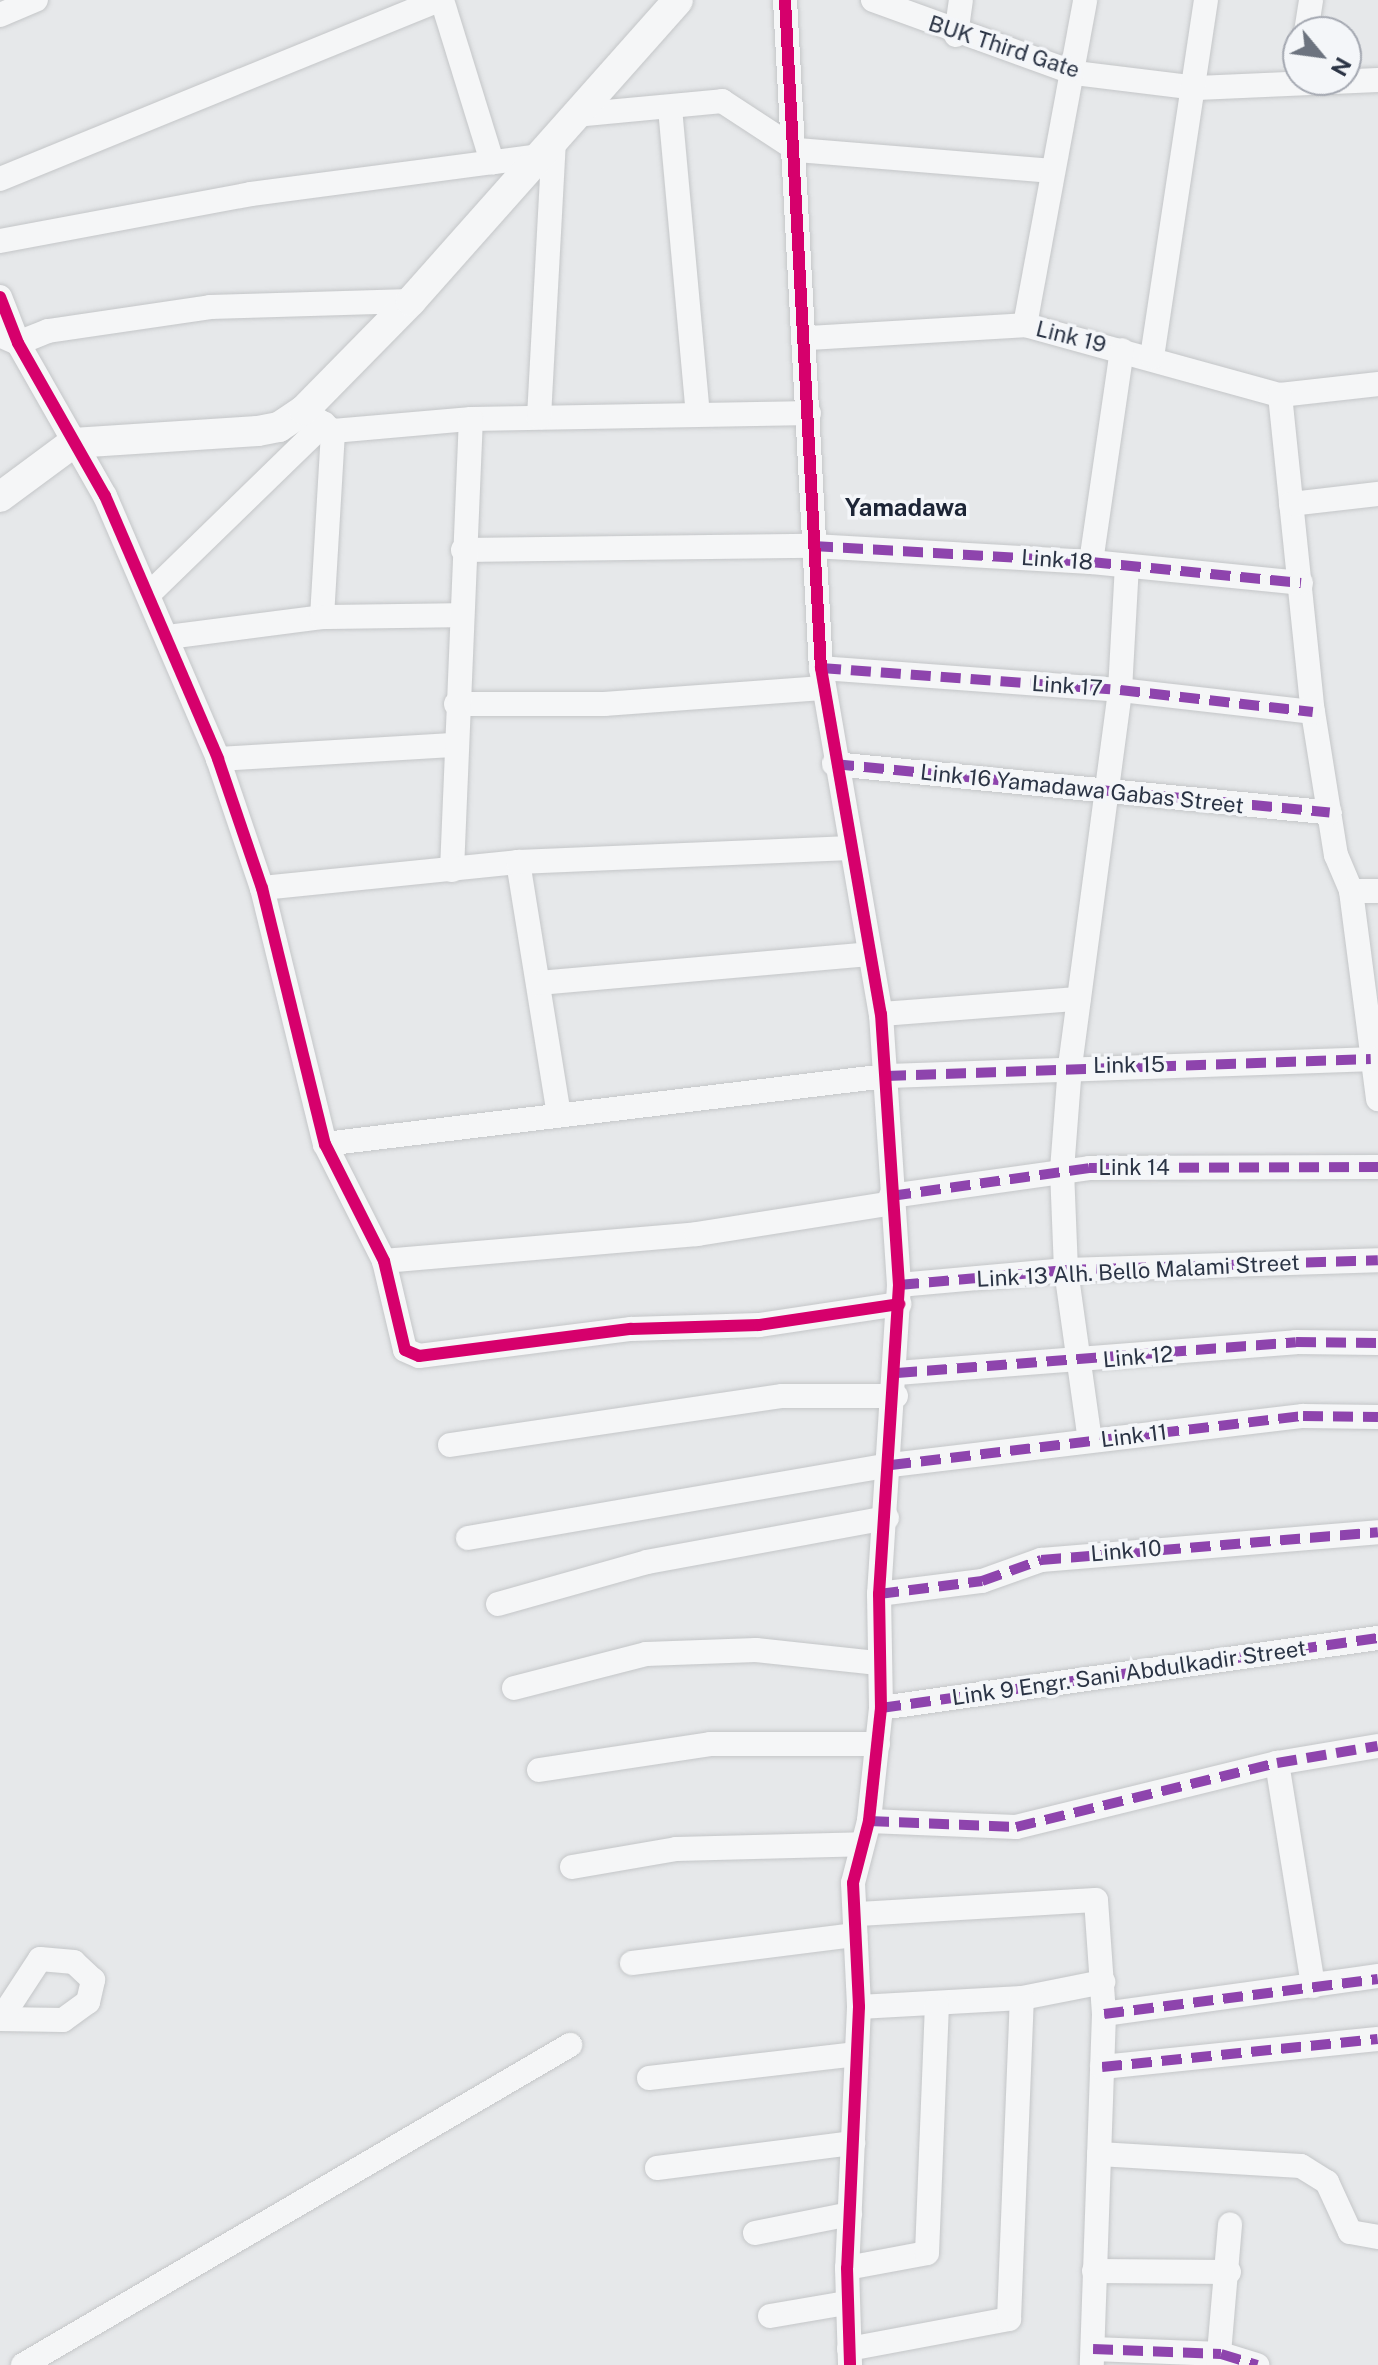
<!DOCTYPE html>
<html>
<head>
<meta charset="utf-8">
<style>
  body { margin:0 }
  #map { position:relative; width:1378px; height:2365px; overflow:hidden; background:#e6e8ea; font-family:"Public Sans",sans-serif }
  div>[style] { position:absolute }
  .roads { filter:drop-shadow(0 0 2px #c4c6c8) drop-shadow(0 0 2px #c4c6c8) }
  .minor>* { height:24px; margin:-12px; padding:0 12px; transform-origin:12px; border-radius:12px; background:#f5f6f7 }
  .tertiary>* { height:30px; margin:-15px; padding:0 15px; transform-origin:15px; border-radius:15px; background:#f5f6f7 }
  .quiet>* { height:10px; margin-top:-5px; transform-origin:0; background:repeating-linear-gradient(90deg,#8e44ad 0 20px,transparent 0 30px) }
  .cycleway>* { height:12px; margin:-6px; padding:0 6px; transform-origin:6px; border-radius:6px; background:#d6006c }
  span { translate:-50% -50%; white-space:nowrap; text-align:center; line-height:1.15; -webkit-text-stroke:7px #f4f6f9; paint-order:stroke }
  .street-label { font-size:22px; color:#2b3445 }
  .neighbourhood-label { font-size:24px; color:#1d2536; font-weight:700 }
  .north { position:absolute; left:1282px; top:16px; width:80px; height:80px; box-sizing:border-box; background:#f4f6f9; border:2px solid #a4a8b1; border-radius:50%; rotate:119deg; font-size:22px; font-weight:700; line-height:32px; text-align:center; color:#2b3445 }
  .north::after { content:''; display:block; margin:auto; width:28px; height:36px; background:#6c737f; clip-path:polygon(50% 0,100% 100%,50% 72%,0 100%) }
</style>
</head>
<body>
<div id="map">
  <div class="roads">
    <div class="minor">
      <i style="left:442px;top:0;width:170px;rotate:72.8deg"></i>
      <i style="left:785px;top:0;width:669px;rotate:86.92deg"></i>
      <i style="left:821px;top:668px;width:351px;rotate:80.2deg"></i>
      <i style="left:881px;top:1014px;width:272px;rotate:86.2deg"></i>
      <i style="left:899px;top:1285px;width:310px;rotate:93.7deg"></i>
      <i style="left:879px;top:1594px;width:114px;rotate:89deg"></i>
      <i style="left:881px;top:1708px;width:114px;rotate:96.1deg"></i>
      <i style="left:869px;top:1821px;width:64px;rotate:104.5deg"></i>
      <i style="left:853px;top:1883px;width:124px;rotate:87.2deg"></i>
      <i style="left:859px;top:2007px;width:261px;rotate:92.6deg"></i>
      <i style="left:847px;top:2268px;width:97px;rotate:88.2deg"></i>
      <i style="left:873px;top:0;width:215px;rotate:19.9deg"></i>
      <i style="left:1075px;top:73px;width:123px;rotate:7deg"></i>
      <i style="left:1197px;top:88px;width:181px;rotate:-2.5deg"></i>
      <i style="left:0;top:15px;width:39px;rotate:-23deg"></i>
      <i style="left:1306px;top:32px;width:32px;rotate:-81deg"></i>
      <i style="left:956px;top:35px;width:35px;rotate:-82deg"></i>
      <i style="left:670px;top:108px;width:306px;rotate:84.8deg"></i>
      <i style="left:575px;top:115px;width:148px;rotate:-5.4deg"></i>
      <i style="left:722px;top:101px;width:90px;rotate:33.2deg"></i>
      <i style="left:797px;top:150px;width:254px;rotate:4.7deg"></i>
      <i style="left:0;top:179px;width:473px;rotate:-22.2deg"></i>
      <i style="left:0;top:241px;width:255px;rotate:-10.6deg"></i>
      <i style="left:251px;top:194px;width:290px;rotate:-7.5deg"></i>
      <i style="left:0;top:297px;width:49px;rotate:68.6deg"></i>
      <i style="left:18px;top:343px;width:176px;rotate:60.4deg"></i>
      <i style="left:105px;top:496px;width:286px;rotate:66.7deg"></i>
      <i style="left:218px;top:759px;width:136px;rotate:71.2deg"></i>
      <i style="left:262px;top:888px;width:264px;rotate:76.2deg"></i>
      <i style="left:325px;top:1144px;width:131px;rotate:63.2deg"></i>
      <i style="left:384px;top:1261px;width:91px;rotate:76.7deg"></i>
      <i style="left:405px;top:1350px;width:15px;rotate:23deg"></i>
      <i style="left:419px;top:1356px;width:214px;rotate:-7.3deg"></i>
      <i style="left:631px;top:1329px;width:128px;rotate:-1.8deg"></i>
      <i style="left:759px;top:1325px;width:142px;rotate:-8.5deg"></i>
      <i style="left:1025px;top:325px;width:330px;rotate:-79.5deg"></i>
      <i style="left:6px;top:338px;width:13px;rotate:23deg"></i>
      <i style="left:18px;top:343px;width:32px;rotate:-22deg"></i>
      <i style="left:48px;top:331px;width:164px;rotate:-8.4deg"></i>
      <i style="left:210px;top:307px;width:201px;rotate:-1.7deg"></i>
      <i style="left:808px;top:338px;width:217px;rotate:-3.4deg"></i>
      <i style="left:1025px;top:325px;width:264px;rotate:15.4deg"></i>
      <i style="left:1280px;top:395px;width:99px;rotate:-6.4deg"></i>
      <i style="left:1152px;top:357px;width:361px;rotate:-81.4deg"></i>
      <i style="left:1280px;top:395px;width:319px;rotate:84.1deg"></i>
      <i style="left:1313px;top:712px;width:145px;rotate:80.9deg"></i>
      <i style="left:1336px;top:855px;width:39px;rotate:67deg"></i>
      <i style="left:1351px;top:891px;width:210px;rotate:82.6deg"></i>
      <i style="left:304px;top:410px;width:36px;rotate:36deg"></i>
      <i style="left:333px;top:431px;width:139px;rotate:-5deg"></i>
      <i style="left:471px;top:419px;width:338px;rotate:-1deg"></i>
      <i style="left:539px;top:417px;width:279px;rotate:-86.9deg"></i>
      <i style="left:1291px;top:504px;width:88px;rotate:-6.6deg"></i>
      <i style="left:463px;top:550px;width:350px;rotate:-0.7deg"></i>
      <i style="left:813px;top:546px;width:278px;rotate:3.3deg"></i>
      <i style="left:1091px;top:562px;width:211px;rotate:5.7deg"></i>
      <i style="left:1091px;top:562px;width:214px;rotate:-81.7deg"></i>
      <i style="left:150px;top:593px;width:243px;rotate:-44.2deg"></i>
      <i style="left:322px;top:617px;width:186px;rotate:-86.6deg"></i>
      <i style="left:168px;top:637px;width:155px;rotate:-7.4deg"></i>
      <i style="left:322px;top:617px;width:138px;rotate:-0.8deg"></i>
      <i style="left:821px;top:668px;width:300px;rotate:4.2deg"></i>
      <i style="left:1120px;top:690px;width:194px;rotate:6.5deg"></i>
      <i style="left:456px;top:704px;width:148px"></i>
      <i style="left:604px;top:704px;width:219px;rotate:-4.2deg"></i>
      <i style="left:218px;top:759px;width:235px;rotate:-3.4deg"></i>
      <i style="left:834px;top:764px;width:498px;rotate:5.6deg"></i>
      <i style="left:518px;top:862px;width:256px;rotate:80.8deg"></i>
      <i style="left:452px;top:870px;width:451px;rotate:-87.6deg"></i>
      <i style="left:262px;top:888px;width:257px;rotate:-5.8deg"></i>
      <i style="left:518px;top:862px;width:333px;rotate:-2.4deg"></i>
      <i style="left:1351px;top:891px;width:27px"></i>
      <i style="left:539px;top:983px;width:331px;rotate:-5deg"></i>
      <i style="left:881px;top:1014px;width:198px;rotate:-4.4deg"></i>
      <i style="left:325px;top:1144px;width:565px;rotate:-6.91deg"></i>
      <i style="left:886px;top:1076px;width:485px;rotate:-2deg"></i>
      <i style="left:891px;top:1196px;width:200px;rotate:-8deg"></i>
      <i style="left:1089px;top:1168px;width:289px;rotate:-0.2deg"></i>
      <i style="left:384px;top:1261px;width:314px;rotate:-4.9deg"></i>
      <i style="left:697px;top:1234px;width:197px;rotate:-9deg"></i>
      <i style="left:899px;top:1285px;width:168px;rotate:-5.1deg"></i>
      <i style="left:1066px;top:1270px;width:312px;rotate:-1.8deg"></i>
      <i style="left:897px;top:1373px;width:400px;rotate:-4.4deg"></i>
      <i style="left:1296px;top:1342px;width:82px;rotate:0.7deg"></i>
      <i style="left:1090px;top:1441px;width:173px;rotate:-98deg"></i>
      <i style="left:1066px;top:1270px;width:100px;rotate:-92.3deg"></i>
      <i style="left:1062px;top:1170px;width:104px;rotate:-85.6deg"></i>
      <i style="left:1070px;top:1066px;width:379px;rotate:-82.4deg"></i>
      <i style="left:1120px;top:690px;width:124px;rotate:-86.8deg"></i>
      <i style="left:450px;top:1445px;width:336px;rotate:-8.4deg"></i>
      <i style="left:782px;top:1396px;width:114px"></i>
      <i style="left:468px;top:1538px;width:429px;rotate:-9.8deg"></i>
      <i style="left:891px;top:1465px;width:415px;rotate:-6.8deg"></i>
      <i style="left:1303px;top:1416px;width:75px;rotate:0.8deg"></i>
      <i style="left:879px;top:1594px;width:104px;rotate:-7.2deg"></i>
      <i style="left:982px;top:1581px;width:63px;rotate:-19.6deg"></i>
      <i style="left:1041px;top:1560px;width:338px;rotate:-4.7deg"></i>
      <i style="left:498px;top:1604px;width:155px;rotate:-15.7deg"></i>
      <i style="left:647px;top:1562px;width:244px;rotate:-10.4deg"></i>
      <i style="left:514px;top:1688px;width:136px;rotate:-14.4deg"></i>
      <i style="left:646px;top:1654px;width:110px;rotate:-2.1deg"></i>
      <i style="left:756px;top:1650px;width:123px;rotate:6.1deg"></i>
      <i style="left:881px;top:1708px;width:502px;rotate:-8.02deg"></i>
      <i style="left:1277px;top:1763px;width:226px;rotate:80.8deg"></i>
      <i style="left:539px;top:1770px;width:173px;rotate:-8.6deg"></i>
      <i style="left:710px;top:1744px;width:168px"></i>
      <i style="left:869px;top:1821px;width:147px;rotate:2.3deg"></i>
      <i style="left:1016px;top:1827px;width:269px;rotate:-13.8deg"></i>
      <i style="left:1277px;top:1763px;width:102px;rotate:-9.6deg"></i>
      <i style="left:572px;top:1867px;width:106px;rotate:-9.8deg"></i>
      <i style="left:676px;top:1849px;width:186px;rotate:-1.5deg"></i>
      <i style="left:858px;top:1914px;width:238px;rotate:-3.4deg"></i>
      <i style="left:1096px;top:1900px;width:114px;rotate:86deg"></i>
      <i style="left:1104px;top:2014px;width:351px;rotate:92deg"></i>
      <i style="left:632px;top:1963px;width:225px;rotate:-7.2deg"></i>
      <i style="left:859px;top:2007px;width:163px;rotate:-3.2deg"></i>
      <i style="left:1022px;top:1998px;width:83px;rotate:-11.2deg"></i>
      <i style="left:1104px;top:2014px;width:277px;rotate:-7.9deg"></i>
      <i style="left:0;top:2019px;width:63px;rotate:0.9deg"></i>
      <i style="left:63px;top:2020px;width:31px;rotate:-36deg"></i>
      <i style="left:88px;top:2002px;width:23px;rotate:-77deg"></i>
      <i style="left:93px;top:1980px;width:26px;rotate:-137deg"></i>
      <i style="left:74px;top:1962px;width:34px;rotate:-175deg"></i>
      <i style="left:40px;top:1959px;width:69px;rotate:123.2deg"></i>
      <i style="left:1102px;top:2067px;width:277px;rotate:-5.8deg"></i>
      <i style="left:649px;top:2078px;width:209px;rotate:-6.6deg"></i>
      <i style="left:1099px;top:2154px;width:202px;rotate:3.4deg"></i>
      <i style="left:1301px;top:2166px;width:31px;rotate:32deg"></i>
      <i style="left:1327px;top:2182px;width:55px;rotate:65.3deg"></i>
      <i style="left:1350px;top:2232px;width:28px;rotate:10deg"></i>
      <i style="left:657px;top:2168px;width:198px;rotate:-7.3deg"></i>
      <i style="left:755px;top:2233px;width:97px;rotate:-11.3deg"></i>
      <i style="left:847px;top:2268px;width:81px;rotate:-10.6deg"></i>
      <i style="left:927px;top:2253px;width:248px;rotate:-87.7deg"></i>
      <i style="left:1094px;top:2271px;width:135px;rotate:0.4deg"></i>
      <i style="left:770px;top:2316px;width:77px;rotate:-9.7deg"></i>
      <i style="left:849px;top:2349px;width:163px;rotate:-10.6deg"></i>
      <i style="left:1009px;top:2319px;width:321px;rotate:-87.7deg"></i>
      <i style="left:1093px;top:2349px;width:128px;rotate:2.2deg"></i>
      <i style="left:1221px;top:2354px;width:38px;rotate:17deg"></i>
      <i style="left:23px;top:2365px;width:634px;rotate:-30.33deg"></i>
      <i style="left:1218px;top:2365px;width:141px;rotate:-85.1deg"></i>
    </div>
    <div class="tertiary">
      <i style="left:0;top:497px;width:91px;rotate:-36.5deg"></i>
      <i style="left:73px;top:443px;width:185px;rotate:-3.7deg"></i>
      <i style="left:258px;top:431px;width:21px;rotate:-11deg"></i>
      <i style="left:279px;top:427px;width:30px;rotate:-34deg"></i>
      <i style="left:304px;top:410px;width:153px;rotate:-45.5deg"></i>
      <i style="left:411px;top:301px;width:402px;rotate:-48.4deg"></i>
    </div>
  </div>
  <div class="quiet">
    <i style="left:813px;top:546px;width:278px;rotate:3.3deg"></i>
    <i style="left:1091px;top:562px;width:211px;rotate:5.7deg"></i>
    <i style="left:821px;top:668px;width:300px;rotate:4.2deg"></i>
    <i style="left:1120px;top:690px;width:194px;rotate:6.5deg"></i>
    <i style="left:834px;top:764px;width:498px;rotate:5.6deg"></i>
    <i style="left:886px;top:1076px;width:485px;rotate:-2deg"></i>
    <i style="left:891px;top:1196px;width:200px;rotate:-8deg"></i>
    <i style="left:1089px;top:1168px;width:289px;rotate:-0.2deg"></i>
    <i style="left:899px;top:1285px;width:168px;rotate:-5.1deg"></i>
    <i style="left:1066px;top:1270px;width:312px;rotate:-1.8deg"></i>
    <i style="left:897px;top:1373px;width:400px;rotate:-4.4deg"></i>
    <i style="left:1296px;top:1342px;width:82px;rotate:0.7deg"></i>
    <i style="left:891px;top:1465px;width:415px;rotate:-6.8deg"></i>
    <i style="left:1303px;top:1416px;width:75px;rotate:0.8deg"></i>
    <i style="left:879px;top:1594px;width:104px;rotate:-7.2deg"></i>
    <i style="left:982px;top:1581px;width:63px;rotate:-19.6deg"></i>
    <i style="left:1041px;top:1560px;width:338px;rotate:-4.7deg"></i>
    <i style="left:881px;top:1708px;width:502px;rotate:-8.02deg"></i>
    <i style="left:869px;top:1821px;width:147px;rotate:2.3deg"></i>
    <i style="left:1016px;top:1827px;width:269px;rotate:-13.8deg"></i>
    <i style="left:1277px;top:1763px;width:102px;rotate:-9.6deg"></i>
    <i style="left:1104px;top:2014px;width:276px;rotate:-7.3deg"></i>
    <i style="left:1102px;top:2067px;width:277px;rotate:-5.8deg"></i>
    <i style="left:1093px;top:2349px;width:128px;rotate:2.2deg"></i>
    <i style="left:1221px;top:2354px;width:38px;rotate:17deg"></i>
  </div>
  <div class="cycleway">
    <i style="left:785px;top:0;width:669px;rotate:86.92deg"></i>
    <i style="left:821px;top:668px;width:351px;rotate:80.2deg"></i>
    <i style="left:881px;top:1014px;width:272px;rotate:86.2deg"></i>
    <i style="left:899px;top:1285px;width:310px;rotate:93.7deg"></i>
    <i style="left:879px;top:1594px;width:114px;rotate:89deg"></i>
    <i style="left:881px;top:1708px;width:114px;rotate:96.1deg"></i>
    <i style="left:869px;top:1821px;width:64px;rotate:104.5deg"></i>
    <i style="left:853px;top:1883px;width:124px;rotate:87.2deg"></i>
    <i style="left:859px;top:2007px;width:261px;rotate:92.6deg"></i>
    <i style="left:847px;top:2268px;width:97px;rotate:88.2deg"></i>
    <i style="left:0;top:297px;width:49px;rotate:68.6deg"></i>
    <i style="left:18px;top:343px;width:176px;rotate:60.4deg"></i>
    <i style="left:105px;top:496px;width:286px;rotate:66.7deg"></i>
    <i style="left:218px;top:759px;width:136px;rotate:71.2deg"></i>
    <i style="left:262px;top:888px;width:264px;rotate:76.2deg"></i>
    <i style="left:325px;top:1144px;width:131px;rotate:63.2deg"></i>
    <i style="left:384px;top:1261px;width:91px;rotate:76.7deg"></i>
    <i style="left:405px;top:1350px;width:15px;rotate:23deg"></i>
    <i style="left:419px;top:1356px;width:214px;rotate:-7.3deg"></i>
    <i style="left:631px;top:1329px;width:128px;rotate:-1.8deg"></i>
    <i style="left:759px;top:1325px;width:142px;rotate:-8.5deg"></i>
  </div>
  <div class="street-label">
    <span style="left:1004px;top:47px;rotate:18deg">BUK Third Gate</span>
    <span style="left:1071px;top:337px;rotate:14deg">Link 19</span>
    <span style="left:1057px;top:560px;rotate:4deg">Link 18</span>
    <span style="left:1067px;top:686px;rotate:4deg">Link 17</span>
    <span style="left:1082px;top:789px;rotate:6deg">Link 16 Yamadawa Gabas Street</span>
    <span style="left:1129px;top:1065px;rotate:-1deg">Link 15</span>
    <span style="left:1134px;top:1168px">Link 14</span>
    <span style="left:1138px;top:1271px;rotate:-3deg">Link 13 Alh. Bello Malami Street</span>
    <span style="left:1138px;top:1357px;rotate:-5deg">Link 12</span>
    <span style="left:1134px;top:1436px;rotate:-7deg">Link 11</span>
    <span style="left:1126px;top:1551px;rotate:-5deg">Link 10</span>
    <span style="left:1129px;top:1673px;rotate:-8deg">Link 9 Engr. Sani Abdulkadir Street</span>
  </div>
  <div class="neighbourhood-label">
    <span style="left:906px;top:508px">Yamadawa</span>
  </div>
  <div class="north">N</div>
</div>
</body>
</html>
